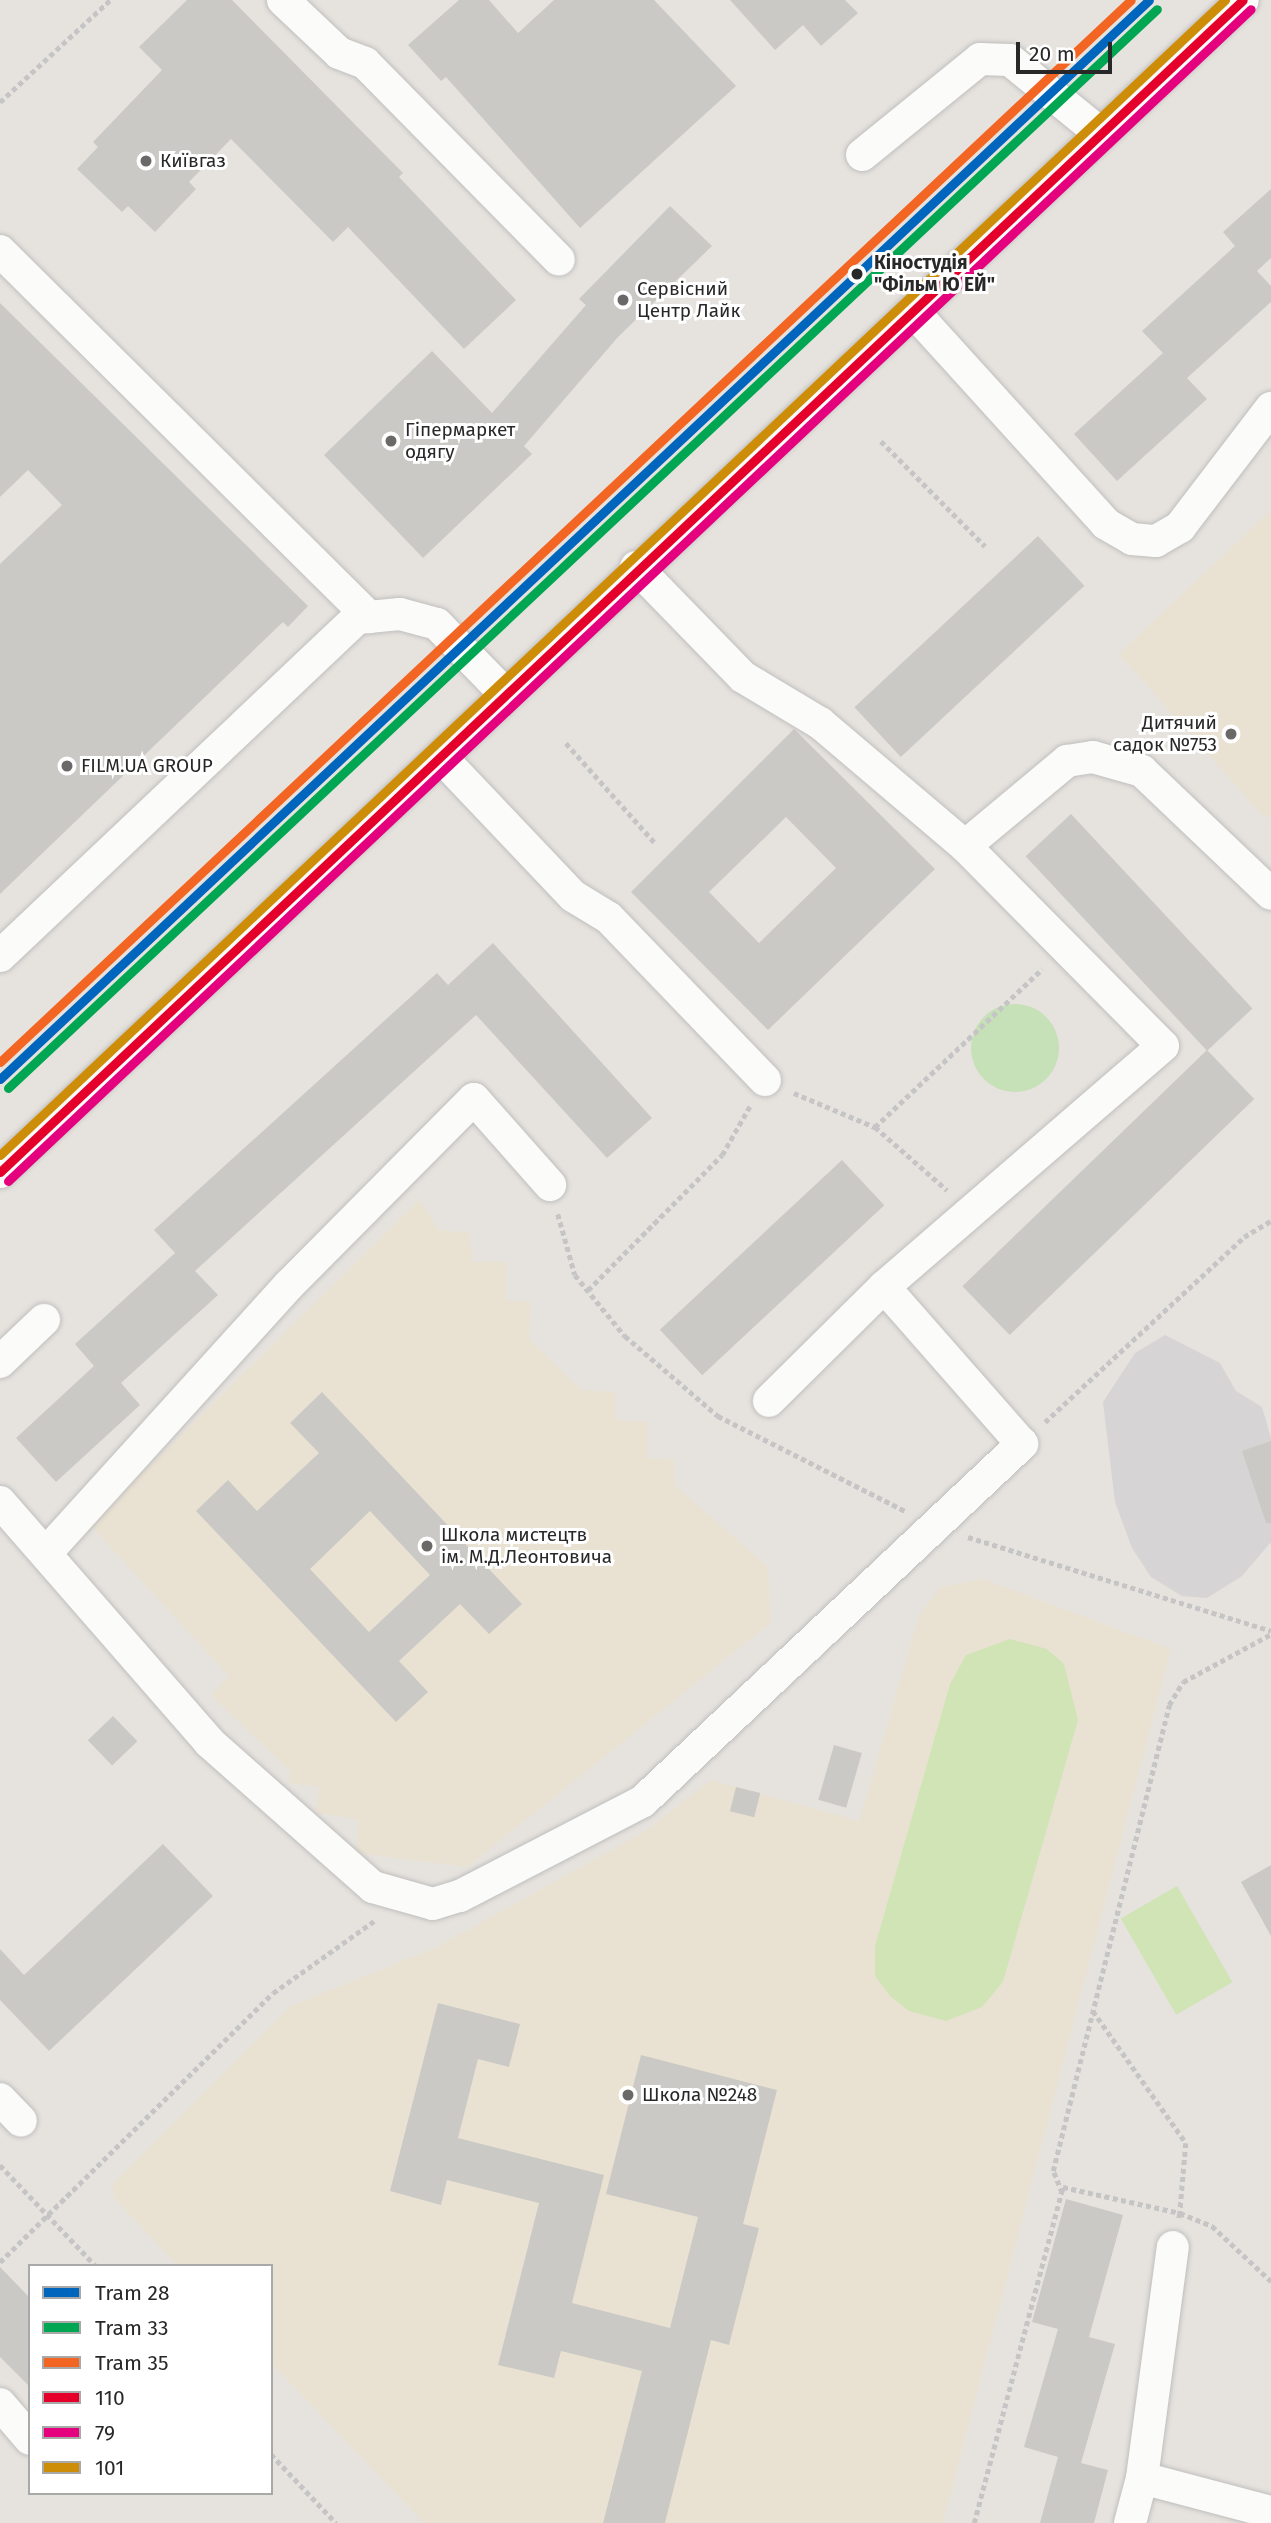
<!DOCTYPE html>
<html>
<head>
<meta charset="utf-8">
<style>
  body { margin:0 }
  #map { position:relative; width:1271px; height:2523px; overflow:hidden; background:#e6e3de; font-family:"Fira Sans",sans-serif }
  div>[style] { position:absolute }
  .industrial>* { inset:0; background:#d6d4d5 }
  .education>* { inset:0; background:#e9e2d3 }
  .green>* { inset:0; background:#c6e0b8 }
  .round { border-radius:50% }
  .pitch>* { inset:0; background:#d0e4b6; transform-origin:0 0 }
  .building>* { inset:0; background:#cbc9c5; transform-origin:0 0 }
  .path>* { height:4.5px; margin-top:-2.25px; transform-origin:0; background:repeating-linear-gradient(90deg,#c6c5c5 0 5px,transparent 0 8.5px) }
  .roads { filter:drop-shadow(0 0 2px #c0bfbf) drop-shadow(0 0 2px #c0bfbf) }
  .minor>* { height:32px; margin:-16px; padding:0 16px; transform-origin:16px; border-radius:16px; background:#fbfbfa }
  .bus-1>* { height:9px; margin:-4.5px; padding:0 4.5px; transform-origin:4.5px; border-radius:4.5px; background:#e4002b }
  .bus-2>* { height:9px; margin:-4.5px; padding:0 4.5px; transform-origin:4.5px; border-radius:4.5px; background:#e5007d }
  .bus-3>* { height:9px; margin:-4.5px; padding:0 4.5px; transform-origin:4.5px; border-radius:4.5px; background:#ce8d08 }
  .tram-1>* { height:9px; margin:-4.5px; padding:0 4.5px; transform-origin:4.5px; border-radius:4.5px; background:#0065bd }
  .tram-2>* { height:9px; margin:-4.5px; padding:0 4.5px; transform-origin:4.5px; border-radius:4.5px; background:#00a651 }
  .tram-3>* { height:9px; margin:-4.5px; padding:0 4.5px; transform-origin:4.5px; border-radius:4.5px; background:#f26522 }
  .dots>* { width:19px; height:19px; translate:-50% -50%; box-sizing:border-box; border:4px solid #fff; border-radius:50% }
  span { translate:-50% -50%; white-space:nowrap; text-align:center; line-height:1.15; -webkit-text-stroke:6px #fff; paint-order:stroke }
  .poi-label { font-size:19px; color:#282828 }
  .left { translate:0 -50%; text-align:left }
  .right { translate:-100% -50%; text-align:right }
  .stop-label { font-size:19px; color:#282828; font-weight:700 }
  .legend { position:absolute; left:28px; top:2264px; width:245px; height:231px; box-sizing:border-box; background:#fff; border:2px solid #a9a9a9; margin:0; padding:9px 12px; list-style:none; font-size:21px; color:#282828 }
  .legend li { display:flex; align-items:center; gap:14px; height:35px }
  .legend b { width:35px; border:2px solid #a9a9a9 }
  .scale { position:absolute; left:1016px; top:42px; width:96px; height:32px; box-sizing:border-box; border:4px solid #282828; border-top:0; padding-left:9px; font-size:21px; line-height:24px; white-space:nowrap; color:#282828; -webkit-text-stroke:5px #fff; paint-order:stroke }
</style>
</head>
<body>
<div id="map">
  <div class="industrial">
    <i style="clip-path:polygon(1165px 1335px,1220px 1363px,1236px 1391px,1262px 1407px,1271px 1438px,1271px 1542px,1242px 1576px,1207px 1598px,1182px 1596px,1151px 1577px,1132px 1548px,1115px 1502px,1103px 1402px,1135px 1353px)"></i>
  </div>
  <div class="education">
    <i style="clip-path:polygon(1271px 510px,1271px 817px,1262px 815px,1119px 654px)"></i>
    <i style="clip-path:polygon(419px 1200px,439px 1230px,470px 1233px,472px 1262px,507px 1262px,506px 1300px,531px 1302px,529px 1339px,581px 1390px,615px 1392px,615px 1419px,647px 1422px,647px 1458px,674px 1460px,675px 1485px,768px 1567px,771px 1623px,467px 1867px,356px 1853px,358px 1819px,316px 1813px,319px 1787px,289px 1783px,290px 1771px,211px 1695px,229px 1676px,90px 1525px)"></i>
    <i style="clip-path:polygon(983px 1579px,1171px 1649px,943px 2523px,424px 2523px,271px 2363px,271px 2266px,178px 2266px,113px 2197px,113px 2184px,291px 2006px,437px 1947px,647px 1830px,711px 1780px,859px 1821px,919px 1615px,941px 1587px)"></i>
  </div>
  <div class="green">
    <i class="round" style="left:971px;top:1004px;width:88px;height:88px"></i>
  </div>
  <div class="pitch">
    <i style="clip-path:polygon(1010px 1639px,1047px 1649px,1064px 1664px,1078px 1720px,1003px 1982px,982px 2007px,946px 2021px,909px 2011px,890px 1996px,875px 1976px,875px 1946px,950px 1684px,966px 1655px)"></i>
    <i style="left:1177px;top:1886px;width:111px;height:65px;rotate:60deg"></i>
  </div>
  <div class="building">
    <i style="clip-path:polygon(187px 0,232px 0,403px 173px,399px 177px,516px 300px,464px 349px,348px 227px,333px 242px,231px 139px,189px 182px,196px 189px,155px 232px,128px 206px,122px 212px,77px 169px,98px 147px,93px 142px,162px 70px,139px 47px)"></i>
    <i style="clip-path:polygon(459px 0,489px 0,518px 33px,554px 0,654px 0,736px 86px,580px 228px,446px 77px,441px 81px,408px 45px)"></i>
    <i style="clip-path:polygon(730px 0,845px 0,858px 13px,821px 46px,803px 25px,775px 50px)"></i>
    <i style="clip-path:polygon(1271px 189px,1271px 258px,1257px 271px,1271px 286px,1271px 302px,1187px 378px,1207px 399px,1117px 481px,1074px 434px,1163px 353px,1142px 331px,1235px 246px,1223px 232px)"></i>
    <i style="clip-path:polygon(670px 206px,712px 246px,618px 337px,524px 446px,532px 454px,423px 558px,324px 455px,432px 351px,492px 413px,586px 305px,579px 299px)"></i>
    <i style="clip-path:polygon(0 303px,308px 606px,288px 627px,283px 622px,0 894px,0 564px,62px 505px,28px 470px,0 497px)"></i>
    <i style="left:1038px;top:536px;width:68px;height:251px;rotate:47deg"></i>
    <i style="clip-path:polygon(evenodd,794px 729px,935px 869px,768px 1030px,631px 892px,794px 729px,786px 817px,836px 868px,759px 943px,709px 892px,786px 817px)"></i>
    <i style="left:1071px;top:814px;width:266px;height:62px;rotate:47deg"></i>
    <i style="clip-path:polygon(493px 943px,652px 1118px,607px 1158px,476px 1015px,195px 1271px,218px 1295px,121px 1383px,140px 1405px,56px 1482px,16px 1438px,94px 1366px,75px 1344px,175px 1253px,154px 1230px,437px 973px,448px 985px)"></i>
    <i style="left:1207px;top:1050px;width:68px;height:340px;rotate:46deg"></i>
    <i style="left:842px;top:1160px;width:62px;height:249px;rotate:47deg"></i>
    <i style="clip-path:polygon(evenodd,322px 1392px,522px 1604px,489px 1634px,460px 1604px,399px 1661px,428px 1692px,396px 1722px,196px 1511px,228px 1480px,257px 1511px,319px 1453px,290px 1423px,322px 1392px,370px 1511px,430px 1575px,369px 1632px,310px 1569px,370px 1511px)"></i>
    <i style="clip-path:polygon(1271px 1441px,1271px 1523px,1266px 1523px,1242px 1451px)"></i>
    <i style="left:113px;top:1716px;width:35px;height:35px;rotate:46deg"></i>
    <i style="left:834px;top:1745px;width:29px;height:57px;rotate:16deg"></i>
    <i style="left:736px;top:1787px;width:25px;height:25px;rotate:14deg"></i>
    <i style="clip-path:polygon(163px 1844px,213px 1896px,49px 2051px,0 2000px,0 1949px,24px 1975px)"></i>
    <i style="clip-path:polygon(1271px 1865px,1271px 1936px,1241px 1882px)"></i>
    <i style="clip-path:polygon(438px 2003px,520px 2024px,509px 2067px,478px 2059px,458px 2138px,604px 2175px,572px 2303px,670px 2328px,698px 2217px,606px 2194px,641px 2055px,777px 2090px,743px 2224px,759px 2228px,729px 2345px,711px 2340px,665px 2523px,603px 2523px,642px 2371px,561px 2351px,554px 2378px,498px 2365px,539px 2203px,447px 2180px,441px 2205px,390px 2191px)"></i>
    <i style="clip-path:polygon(1066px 2199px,1123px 2215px,1089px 2337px,1115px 2344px,1081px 2463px,1108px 2470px,1094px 2523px,1040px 2523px,1058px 2457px,1024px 2447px,1058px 2329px,1032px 2322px)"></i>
    <i style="clip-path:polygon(0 2267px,30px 2298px,30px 2387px,0 2357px)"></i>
  </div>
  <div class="path">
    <i style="left:0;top:102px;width:150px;rotate:-42.8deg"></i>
    <i style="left:881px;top:441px;width:148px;rotate:45.3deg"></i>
    <i style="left:566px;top:743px;width:134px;rotate:48.3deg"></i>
    <i style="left:794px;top:1093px;width:88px;rotate:22.8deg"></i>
    <i style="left:875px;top:1127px;width:96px;rotate:41.2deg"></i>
    <i style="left:875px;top:1127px;width:230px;rotate:-43.4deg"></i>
    <i style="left:558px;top:1214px;width:63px;rotate:74.4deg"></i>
    <i style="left:575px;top:1275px;width:79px;rotate:50.7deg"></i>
    <i style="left:625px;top:1336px;width:123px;rotate:40.7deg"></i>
    <i style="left:718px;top:1416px;width:210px;rotate:26.9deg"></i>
    <i style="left:588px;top:1290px;width:190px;rotate:-45.2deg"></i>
    <i style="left:722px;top:1155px;width:56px;rotate:-60.3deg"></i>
    <i style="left:1045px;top:1422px;width:272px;rotate:-42.9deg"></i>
    <i style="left:1244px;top:1237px;width:31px;rotate:-31deg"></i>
    <i style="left:968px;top:1537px;width:317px;rotate:17.2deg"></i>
    <i style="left:1093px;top:2011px;width:161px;rotate:54.8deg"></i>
    <i style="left:1186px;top:2143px;width:70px;rotate:94.9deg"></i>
    <i style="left:1180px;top:2213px;width:35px;rotate:22deg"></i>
    <i style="left:1212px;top:2226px;width:81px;rotate:43deg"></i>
    <i style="left:0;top:2165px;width:139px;rotate:46.5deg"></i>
    <i style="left:1062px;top:2193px;width:24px;rotate:-112deg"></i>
    <i style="left:1053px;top:2171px;width:480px;rotate:-76deg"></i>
    <i style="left:1169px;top:1705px;width:27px;rotate:-59deg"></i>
    <i style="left:1183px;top:1682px;width:100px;rotate:-28.6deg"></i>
    <i style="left:0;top:2262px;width:383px;rotate:-44.6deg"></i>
    <i style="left:273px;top:1993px;width:124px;rotate:-35.5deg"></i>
    <i style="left:271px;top:2454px;width:95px;rotate:46.7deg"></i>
    <i style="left:974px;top:2523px;width:348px;rotate:-75.2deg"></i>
    <i style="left:1063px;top:2187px;width:120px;rotate:12.5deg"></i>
    <i style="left:1180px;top:2213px;width:6px;rotate:99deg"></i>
  </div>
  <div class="roads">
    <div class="minor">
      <i style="left:283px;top:0;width:77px;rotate:43.4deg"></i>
      <i style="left:339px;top:53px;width:28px;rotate:21deg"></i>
      <i style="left:365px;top:63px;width:276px;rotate:45.4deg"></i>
      <i style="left:862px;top:155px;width:152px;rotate:-39.1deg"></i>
      <i style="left:980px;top:59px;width:30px;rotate:2deg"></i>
      <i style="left:1010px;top:60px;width:117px;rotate:39.1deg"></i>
      <i style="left:0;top:251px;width:520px;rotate:44.77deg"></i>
      <i style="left:913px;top:311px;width:287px;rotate:47.8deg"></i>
      <i style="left:1106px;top:524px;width:30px;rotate:30deg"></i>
      <i style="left:1132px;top:539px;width:24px;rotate:5deg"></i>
      <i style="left:1156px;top:541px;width:28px;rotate:-30deg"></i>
      <i style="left:1180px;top:527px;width:150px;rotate:-52.6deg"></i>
      <i style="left:636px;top:567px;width:153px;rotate:45.8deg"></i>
      <i style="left:743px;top:677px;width:90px;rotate:30.9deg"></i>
      <i style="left:820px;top:723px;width:190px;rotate:40.3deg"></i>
      <i style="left:965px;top:846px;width:281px;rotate:45.3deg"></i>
      <i style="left:1163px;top:1046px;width:369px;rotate:139.2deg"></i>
      <i style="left:884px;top:1287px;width:162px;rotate:135.3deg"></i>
      <i style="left:441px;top:757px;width:192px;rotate:46.5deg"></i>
      <i style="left:573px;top:896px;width:42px;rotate:31.4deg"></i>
      <i style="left:609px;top:918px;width:225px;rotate:46.1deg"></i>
      <i style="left:965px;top:846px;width:133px;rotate:-39.8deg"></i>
      <i style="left:1067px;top:761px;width:26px;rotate:-9deg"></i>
      <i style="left:1093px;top:757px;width:51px;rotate:15.9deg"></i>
      <i style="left:1142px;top:771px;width:178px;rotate:43.6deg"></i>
      <i style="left:0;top:956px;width:492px;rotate:-43.4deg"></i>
      <i style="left:358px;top:618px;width:42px;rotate:-5.4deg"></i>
      <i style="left:400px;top:614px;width:38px;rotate:15deg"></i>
      <i style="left:437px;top:624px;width:99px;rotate:45.8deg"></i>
      <i style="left:0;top:1172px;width:1708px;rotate:-43.32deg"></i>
      <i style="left:0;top:1362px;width:61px;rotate:-43.7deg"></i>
      <i style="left:0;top:1502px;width:318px;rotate:48.9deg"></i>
      <i style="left:209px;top:1742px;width:219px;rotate:41.5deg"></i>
      <i style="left:373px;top:1887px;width:62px;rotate:15.8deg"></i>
      <i style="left:433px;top:1904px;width:28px;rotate:-17deg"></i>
      <i style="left:460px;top:1896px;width:206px;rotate:-27.4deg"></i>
      <i style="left:643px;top:1801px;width:521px;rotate:-43.29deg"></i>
      <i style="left:1022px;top:1444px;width:209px;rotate:-131.3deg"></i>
      <i style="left:46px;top:1553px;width:362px;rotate:-47.8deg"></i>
      <i style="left:289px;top:1285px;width:262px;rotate:-45.2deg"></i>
      <i style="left:474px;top:1099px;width:115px;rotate:48.5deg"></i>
      <i style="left:0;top:2099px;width:30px;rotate:46deg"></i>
      <i style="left:0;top:2404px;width:46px;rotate:49.4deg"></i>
      <i style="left:1142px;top:2478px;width:133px;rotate:14.8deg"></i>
      <i style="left:1130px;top:2523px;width:47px;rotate:-75.1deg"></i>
      <i style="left:1142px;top:2478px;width:233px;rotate:-82.4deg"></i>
    </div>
  </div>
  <div class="bus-1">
    <i style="left:0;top:1172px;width:1708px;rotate:-43.32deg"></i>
  </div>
  <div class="bus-2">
    <i style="left:8px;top:1181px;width:1708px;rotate:-43.32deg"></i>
  </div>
  <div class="bus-3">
    <i style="left:0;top:1155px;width:1684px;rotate:-43.32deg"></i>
  </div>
  <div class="tram-1">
    <i style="left:0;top:1079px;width:1576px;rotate:-43.2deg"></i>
  </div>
  <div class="tram-2">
    <i style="left:8px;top:1088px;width:1576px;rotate:-43.2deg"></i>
  </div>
  <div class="tram-3">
    <i style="left:0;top:1062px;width:1551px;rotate:-43.2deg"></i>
  </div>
  <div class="dots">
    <i style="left:146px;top:161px;background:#6a6968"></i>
    <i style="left:857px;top:274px;background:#282828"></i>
    <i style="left:623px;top:300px;background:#6a6968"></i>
    <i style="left:391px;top:441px;background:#6a6968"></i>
    <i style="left:1231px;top:734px;background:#6a6968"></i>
    <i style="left:67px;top:766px;background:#6a6968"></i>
    <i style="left:427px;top:1546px;background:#6a6968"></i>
    <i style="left:628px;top:2095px;background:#6a6968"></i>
  </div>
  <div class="poi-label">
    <span class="left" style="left:160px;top:161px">Київгаз</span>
    <span class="left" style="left:637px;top:300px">Сервісний<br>Центр Лайк</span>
    <span class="left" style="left:405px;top:441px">Гіпермаркет<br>одягу</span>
    <span class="right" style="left:1217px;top:734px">Дитячий<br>садок №753</span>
    <span class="left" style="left:81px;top:766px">FILM.UA GROUP</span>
    <span class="left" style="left:441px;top:1546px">Школа мистецтв<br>ім. М.Д.Леонтовича</span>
    <span class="left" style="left:642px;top:2095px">Школа №248</span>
  </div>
  <div class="stop-label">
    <span class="left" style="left:874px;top:274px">Кіностудія<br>"Фільм Ю ЕЙ"</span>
  </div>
  <ul class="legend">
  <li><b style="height:9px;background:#0065bd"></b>Tram 28</li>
  <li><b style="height:9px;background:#00a651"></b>Tram 33</li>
  <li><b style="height:9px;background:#f26522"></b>Tram 35</li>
  <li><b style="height:9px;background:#e4002b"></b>110</li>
  <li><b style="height:9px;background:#e5007d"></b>79</li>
  <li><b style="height:9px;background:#ce8d08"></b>101</li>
  </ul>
  <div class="scale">20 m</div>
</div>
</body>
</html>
